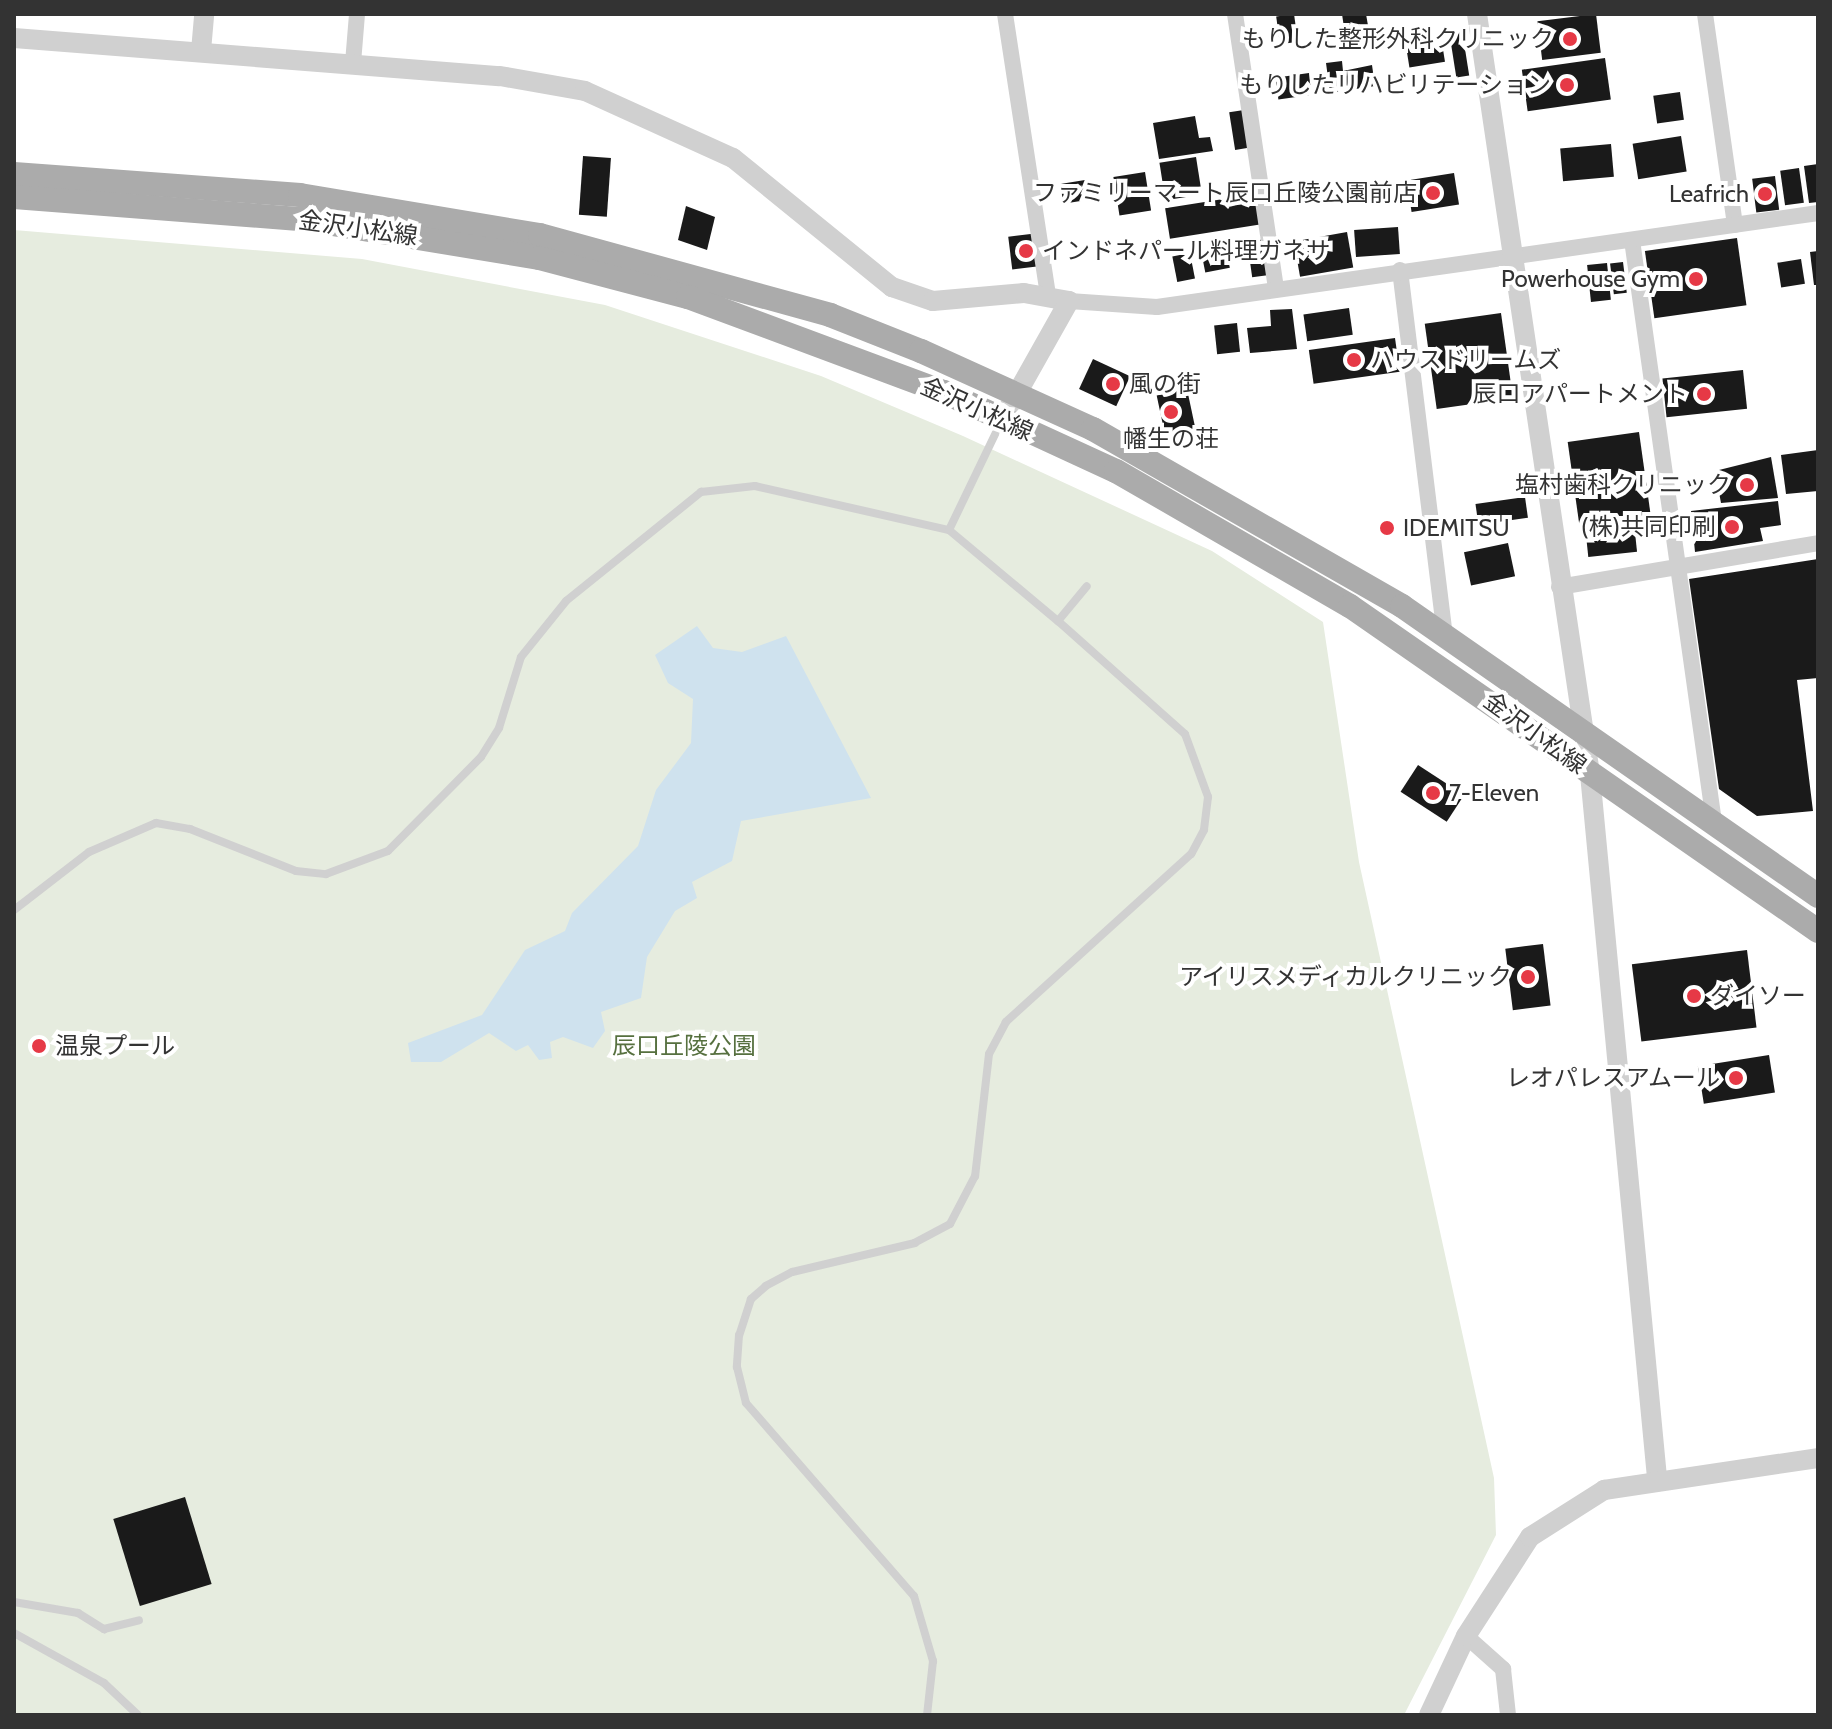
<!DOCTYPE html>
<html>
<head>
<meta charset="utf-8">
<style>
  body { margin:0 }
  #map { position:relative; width:1832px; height:1729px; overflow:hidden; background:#fff; font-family:Cabin,"Noto Sans JP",sans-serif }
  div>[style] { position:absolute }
  .green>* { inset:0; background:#e6ecdf }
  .water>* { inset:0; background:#cfe2ee }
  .building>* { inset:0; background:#1a1a1a; transform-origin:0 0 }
  .service>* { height:8px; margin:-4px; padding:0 4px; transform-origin:4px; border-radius:4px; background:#d0d0d0 }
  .minor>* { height:16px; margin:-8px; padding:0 8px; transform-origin:8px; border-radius:8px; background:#d0d0d0 }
  .tertiary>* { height:20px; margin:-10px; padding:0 10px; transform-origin:10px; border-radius:10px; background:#d0d0d0 }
  .primary>* { height:24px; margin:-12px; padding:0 12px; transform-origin:12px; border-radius:12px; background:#ababab }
  .dots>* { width:22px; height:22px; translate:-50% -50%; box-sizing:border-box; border:4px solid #fff; border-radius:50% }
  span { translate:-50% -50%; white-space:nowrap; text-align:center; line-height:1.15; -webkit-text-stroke:8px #fff; paint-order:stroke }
  .poi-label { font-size:24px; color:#333 }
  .right { translate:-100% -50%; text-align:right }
  .left { translate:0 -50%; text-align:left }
  .street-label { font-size:24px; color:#333 }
  .park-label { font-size:24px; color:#56703f }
  .frame { position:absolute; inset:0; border:16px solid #333; pointer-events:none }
</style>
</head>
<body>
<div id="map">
  <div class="green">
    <i style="clip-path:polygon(14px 230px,362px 259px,605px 305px,821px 376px,963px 436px,1212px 551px,1323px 622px,1359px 862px,1494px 1478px,1496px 1535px,1404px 1715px,14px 1715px)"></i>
  </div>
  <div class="water">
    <i style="clip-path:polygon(697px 626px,713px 648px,742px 652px,786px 636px,871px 798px,741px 821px,732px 861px,692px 882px,697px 898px,675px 911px,647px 957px,641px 998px,601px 1012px,605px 1031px,593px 1048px,563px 1037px,550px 1042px,552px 1058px,539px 1060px,528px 1045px,516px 1051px,489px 1033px,441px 1062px,411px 1062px,408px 1043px,482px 1015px,525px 950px,565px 931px,572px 913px,638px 846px,656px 790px,691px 743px,693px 699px,668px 683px,655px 655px)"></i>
  </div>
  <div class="building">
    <i style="left:1294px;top:14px;width:28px;height:18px;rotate:82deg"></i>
    <i style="clip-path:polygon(1342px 14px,1366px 14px,1370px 37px,1346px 41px)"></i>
    <i style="left:1596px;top:14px;width:39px;height:59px;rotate:83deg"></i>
    <i style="left:1462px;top:30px;width:46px;height:13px;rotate:81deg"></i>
    <i style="left:1442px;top:43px;width:19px;height:36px;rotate:81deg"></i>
    <i style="left:1605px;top:58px;width:42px;height:84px;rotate:82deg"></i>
    <i style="clip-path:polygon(1342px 61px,1343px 71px,1372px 65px,1375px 86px,1330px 93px,1326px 63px)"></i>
    <i style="left:1309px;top:73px;width:22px;height:34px;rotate:82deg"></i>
    <i style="left:1680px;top:92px;width:28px;height:27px;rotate:82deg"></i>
    <i style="left:1244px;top:110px;width:38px;height:15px;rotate:81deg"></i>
    <i style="clip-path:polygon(1195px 116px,1199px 138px,1210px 137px,1213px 151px,1159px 159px,1153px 123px)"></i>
    <i style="left:1681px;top:136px;width:36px;height:49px;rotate:81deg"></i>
    <i style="left:1611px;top:144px;width:33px;height:51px;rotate:85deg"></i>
    <i style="left:583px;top:156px;width:28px;height:59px;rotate:4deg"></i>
    <i style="left:1196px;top:157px;width:38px;height:37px;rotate:81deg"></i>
    <i style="clip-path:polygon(1818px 164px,1818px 202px,1809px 203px,1804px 166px)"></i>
    <i style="left:1799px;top:168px;width:35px;height:19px;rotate:82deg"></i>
    <i style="left:1145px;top:172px;width:39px;height:32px;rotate:81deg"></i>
    <i style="left:1454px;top:173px;width:32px;height:48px;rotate:81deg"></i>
    <i style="left:1775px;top:176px;width:34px;height:23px;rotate:83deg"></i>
    <i style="left:1085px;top:180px;width:20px;height:25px;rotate:81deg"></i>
    <i style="left:1255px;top:194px;width:31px;height:91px;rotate:81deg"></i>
    <i style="clip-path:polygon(686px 206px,715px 217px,707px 250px,678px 240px)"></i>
    <i style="left:1398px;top:227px;width:27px;height:44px;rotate:86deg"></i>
    <i style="left:1347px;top:232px;width:36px;height:54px;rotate:80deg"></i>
    <i style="left:1039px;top:233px;width:33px;height:31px;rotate:83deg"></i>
    <i style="left:1737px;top:238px;width:68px;height:93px;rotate:82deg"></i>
    <i style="left:1266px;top:239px;width:36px;height:19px;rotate:82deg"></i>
    <i style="left:1226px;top:248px;width:20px;height:25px;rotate:79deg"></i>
    <i style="clip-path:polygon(1818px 251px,1818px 285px,1814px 285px,1810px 252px)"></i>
    <i style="left:1190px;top:253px;width:26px;height:18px;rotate:79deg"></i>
    <i style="left:1801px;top:259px;width:25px;height:24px;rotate:81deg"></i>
    <i style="left:1623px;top:262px;width:31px;height:13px;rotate:83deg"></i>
    <i style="left:1607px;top:263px;width:37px;height:20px;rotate:84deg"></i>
    <i style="left:1349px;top:308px;width:27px;height:46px;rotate:82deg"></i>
    <i style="clip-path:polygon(1292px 309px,1297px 349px,1250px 353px,1247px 328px,1271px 326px,1270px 310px)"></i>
    <i style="left:1501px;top:313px;width:86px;height:77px;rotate:82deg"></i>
    <i style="left:1237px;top:323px;width:29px;height:23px;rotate:84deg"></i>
    <i style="left:1395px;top:338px;width:34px;height:87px;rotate:82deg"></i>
    <i style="left:1093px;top:359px;width:41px;height:33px;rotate:25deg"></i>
    <i style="left:1743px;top:370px;width:39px;height:81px;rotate:84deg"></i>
    <i style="left:1187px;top:389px;width:40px;height:31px;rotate:78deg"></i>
    <i style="left:1639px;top:432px;width:83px;height:72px;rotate:82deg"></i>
    <i style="clip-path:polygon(1818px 450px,1818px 491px,1786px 494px,1781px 455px)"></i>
    <i style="clip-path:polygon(1771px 457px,1778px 498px,1721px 503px,1715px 471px)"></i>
    <i style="left:1525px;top:497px;width:21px;height:50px;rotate:82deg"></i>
    <i style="clip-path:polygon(1778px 501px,1781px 525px,1760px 528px,1763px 541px,1695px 552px,1691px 511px)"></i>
    <i style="left:1634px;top:523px;width:29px;height:49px;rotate:84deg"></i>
    <i style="left:1508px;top:543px;width:34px;height:45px;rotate:78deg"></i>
    <i style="clip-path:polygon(1818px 559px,1818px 678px,1797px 680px,1813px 811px,1757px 816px,1719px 789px,1689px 579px)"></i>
    <i style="left:1418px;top:765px;width:55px;height:32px;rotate:33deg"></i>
    <i style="left:1543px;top:944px;width:62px;height:38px;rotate:83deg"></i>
    <i style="left:1747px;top:950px;width:78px;height:116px;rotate:83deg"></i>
    <i style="left:1769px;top:1055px;width:38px;height:72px;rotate:81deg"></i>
    <i style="left:185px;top:1497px;width:91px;height:75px;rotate:73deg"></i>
  </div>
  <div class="service">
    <i style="left:949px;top:530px;width:120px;rotate:-64.3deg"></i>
    <i style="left:1058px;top:621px;width:45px;rotate:-50.4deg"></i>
    <i style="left:14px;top:910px;width:95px;rotate:-37.7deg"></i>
    <i style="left:89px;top:852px;width:73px;rotate:-23.4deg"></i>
    <i style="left:156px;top:823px;width:35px;rotate:10deg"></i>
    <i style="left:190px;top:829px;width:114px;rotate:21.6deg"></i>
    <i style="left:296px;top:871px;width:30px;rotate:6deg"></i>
    <i style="left:326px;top:874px;width:66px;rotate:-20.4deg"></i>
    <i style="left:388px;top:851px;width:132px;rotate:-45.3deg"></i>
    <i style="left:481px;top:757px;width:34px;rotate:-58deg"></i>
    <i style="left:499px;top:728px;width:74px;rotate:-72.8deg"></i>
    <i style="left:521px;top:657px;width:72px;rotate:-51.2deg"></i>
    <i style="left:566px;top:601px;width:174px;rotate:-38.9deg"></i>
    <i style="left:701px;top:492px;width:54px;rotate:-6.3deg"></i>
    <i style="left:755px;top:486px;width:199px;rotate:12.8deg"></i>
    <i style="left:949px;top:530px;width:142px;rotate:39.9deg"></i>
    <i style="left:1058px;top:621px;width:170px;rotate:41.7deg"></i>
    <i style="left:1185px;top:734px;width:67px;rotate:69.9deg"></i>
    <i style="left:1208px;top:797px;width:33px;rotate:97deg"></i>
    <i style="left:1204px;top:830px;width:27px;rotate:118deg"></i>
    <i style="left:1191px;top:854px;width:250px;rotate:137.8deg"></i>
    <i style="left:1006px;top:1022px;width:36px;rotate:118deg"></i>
    <i style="left:989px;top:1054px;width:123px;rotate:96.5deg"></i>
    <i style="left:975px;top:1176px;width:54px;rotate:117.5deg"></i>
    <i style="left:950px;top:1224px;width:40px;rotate:152deg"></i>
    <i style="left:915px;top:1243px;width:126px;rotate:166.7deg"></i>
    <i style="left:792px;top:1272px;width:30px;rotate:152deg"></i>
    <i style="left:766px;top:1286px;width:20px;rotate:139deg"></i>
    <i style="left:751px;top:1299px;width:38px;rotate:108deg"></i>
    <i style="left:739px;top:1335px;width:32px;rotate:94deg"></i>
    <i style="left:737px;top:1367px;width:37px;rotate:76deg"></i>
    <i style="left:746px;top:1403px;width:256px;rotate:49deg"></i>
    <i style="left:914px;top:1596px;width:68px;rotate:73.7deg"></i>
    <i style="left:933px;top:1661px;width:54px;rotate:96.3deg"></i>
    <i style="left:14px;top:1602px;width:65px;rotate:9.8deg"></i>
    <i style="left:78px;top:1613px;width:31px;rotate:32deg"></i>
    <i style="left:104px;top:1629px;width:36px;rotate:-14deg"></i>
    <i style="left:14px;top:1633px;width:103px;rotate:29.1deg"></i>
    <i style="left:104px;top:1683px;width:47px;rotate:43.3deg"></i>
  </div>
  <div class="minor">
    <i style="left:1005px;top:14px;width:284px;rotate:81.3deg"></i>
    <i style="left:1235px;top:14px;width:277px;rotate:81.5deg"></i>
    <i style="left:1705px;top:14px;width:213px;rotate:81.9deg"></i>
    <i style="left:353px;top:63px;width:49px;rotate:-85.3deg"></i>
    <i style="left:1632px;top:240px;width:588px;rotate:81.98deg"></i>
    <i style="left:1400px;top:270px;width:367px;rotate:83deg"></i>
    <i style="left:1069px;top:301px;width:88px;rotate:3.9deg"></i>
    <i style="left:1157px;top:307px;width:668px;rotate:-8.09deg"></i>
    <i style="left:1559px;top:587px;width:263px;rotate:-9.6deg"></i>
    <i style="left:1466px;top:1636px;width:50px;rotate:41.7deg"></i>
    <i style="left:1503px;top:1669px;width:46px;rotate:83.8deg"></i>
  </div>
  <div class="tertiary">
    <i style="left:1477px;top:14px;width:768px;rotate:81.54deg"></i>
    <i style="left:1590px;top:774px;width:706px;rotate:84.56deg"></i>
    <i style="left:14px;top:38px;width:487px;rotate:4.5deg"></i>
    <i style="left:500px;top:76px;width:86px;rotate:10deg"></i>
    <i style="left:585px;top:91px;width:162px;rotate:24.4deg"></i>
    <i style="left:733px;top:158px;width:205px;rotate:39.1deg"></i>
    <i style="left:892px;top:287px;width:43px;rotate:18.9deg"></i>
    <i style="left:933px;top:301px;width:91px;rotate:-5deg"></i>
    <i style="left:1024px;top:293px;width:46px;rotate:10.1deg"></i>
    <i style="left:1069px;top:301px;width:137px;rotate:119.4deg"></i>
    <i style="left:201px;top:51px;width:37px;rotate:-85deg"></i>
    <i style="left:1429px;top:1715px;width:87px;rotate:-64.9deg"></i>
    <i style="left:1466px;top:1636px;width:118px;rotate:-57.1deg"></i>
    <i style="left:1530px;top:1537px;width:88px;rotate:-32.4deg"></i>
    <i style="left:1604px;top:1490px;width:216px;rotate:-8.5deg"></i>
  </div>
  <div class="primary">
    <i style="left:14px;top:174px;width:287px;rotate:4.2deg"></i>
    <i style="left:300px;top:195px;width:243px;rotate:9.5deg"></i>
    <i style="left:540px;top:235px;width:301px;rotate:15.4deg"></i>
    <i style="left:830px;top:315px;width:98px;rotate:21.6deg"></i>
    <i style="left:921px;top:351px;width:189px;rotate:24.4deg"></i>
    <i style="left:1093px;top:429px;width:356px;rotate:29.8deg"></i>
    <i style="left:1402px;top:606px;width:507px;rotate:34.88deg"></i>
    <i style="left:14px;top:197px;width:289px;rotate:4.4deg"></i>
    <i style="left:302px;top:219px;width:240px;rotate:9.3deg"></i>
    <i style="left:539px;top:258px;width:154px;rotate:14.7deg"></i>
    <i style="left:688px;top:297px;width:273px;rotate:20.4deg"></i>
    <i style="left:944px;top:392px;width:189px;rotate:24.7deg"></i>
    <i style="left:1116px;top:471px;width:270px;rotate:30deg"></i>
    <i style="left:1350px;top:606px;width:570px;rotate:34.78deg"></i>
  </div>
  <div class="dots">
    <i style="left:1570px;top:39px;background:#e63946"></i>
    <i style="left:1567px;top:85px;background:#e63946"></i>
    <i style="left:1433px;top:193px;background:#e63946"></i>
    <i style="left:1765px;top:194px;background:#e63946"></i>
    <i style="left:1026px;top:251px;background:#e63946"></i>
    <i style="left:1696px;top:279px;background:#e63946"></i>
    <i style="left:1354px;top:360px;background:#e63946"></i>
    <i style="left:1113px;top:384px;background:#e63946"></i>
    <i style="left:1704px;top:394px;background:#e63946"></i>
    <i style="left:1171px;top:412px;background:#e63946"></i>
    <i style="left:1747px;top:485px;background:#e63946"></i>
    <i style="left:1732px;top:527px;background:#e63946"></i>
    <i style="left:1387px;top:528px;background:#e63946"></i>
    <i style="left:1433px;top:793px;background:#e63946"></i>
    <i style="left:1528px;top:977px;background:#e63946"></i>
    <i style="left:1694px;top:996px;background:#e63946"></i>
    <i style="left:39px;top:1046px;background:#e63946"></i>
    <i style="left:1736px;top:1078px;background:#e63946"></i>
  </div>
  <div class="poi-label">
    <span class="right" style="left:1554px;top:39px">もりした整形外科クリニック</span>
    <span class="right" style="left:1551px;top:85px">もりしたリハビリテーション</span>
    <span class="right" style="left:1417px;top:193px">ファミリーマート辰口丘陵公園前店</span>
    <span class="right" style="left:1749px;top:194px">Leafrich</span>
    <span class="left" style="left:1042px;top:251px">インドネパール料理ガネサ</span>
    <span class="right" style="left:1680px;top:279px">Powerhouse Gym</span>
    <span class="left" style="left:1370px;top:360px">ハウスドリームズ</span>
    <span class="left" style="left:1129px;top:384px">風の街</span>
    <span class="right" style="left:1688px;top:394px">辰口アパートメント</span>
    <span style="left:1171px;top:439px">幡生の荘</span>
    <span class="right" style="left:1731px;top:485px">塩村歯科クリニック</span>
    <span class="right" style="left:1716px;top:527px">(株)共同印刷</span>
    <span class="left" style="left:1403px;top:528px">IDEMITSU</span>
    <span class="left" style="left:1449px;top:793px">7-Eleven</span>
    <span class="right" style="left:1512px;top:977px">アイリスメディカルクリニック</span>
    <span class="left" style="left:1710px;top:996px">ダイソー</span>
    <span class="left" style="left:55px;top:1046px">温泉プール</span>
    <span class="right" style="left:1720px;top:1078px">レオパレスアムール</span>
  </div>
  <div class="street-label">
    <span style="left:358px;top:228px;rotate:8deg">金沢小松線</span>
    <span style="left:977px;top:409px;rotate:24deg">金沢小松線</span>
    <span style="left:1535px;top:733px;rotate:36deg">金沢小松線</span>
  </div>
  <div class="park-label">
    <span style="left:684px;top:1046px">辰口丘陵公園</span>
  </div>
  <div class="frame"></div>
</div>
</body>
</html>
